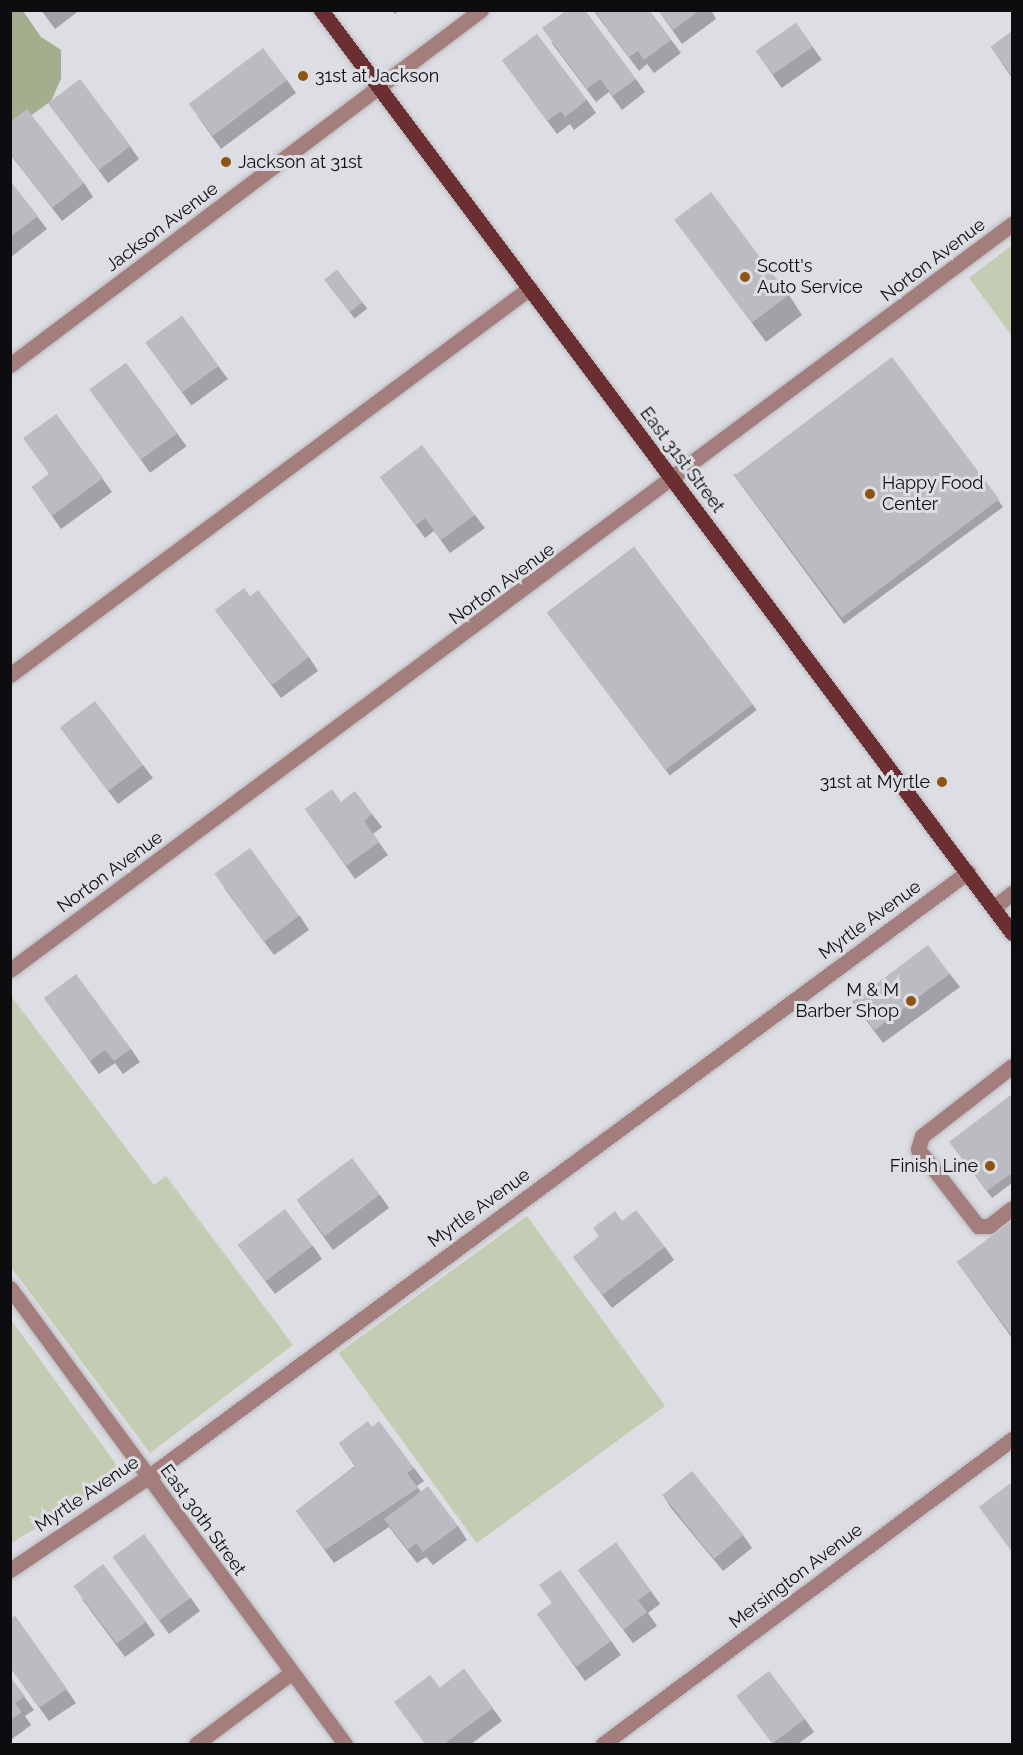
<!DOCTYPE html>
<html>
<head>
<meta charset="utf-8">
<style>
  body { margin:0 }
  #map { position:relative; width:1023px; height:1755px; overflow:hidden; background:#dddee3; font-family:Raleway,sans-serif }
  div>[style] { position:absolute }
  .green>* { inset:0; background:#c5ccb4; transform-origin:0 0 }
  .forest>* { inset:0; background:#a4ad8e }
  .roads { filter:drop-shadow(0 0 2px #b8b8bd) drop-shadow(0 0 2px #b8b8bd) }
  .minor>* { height:15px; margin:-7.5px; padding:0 7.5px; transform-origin:7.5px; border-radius:7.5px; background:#a37e7d }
  .major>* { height:15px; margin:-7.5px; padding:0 7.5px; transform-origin:7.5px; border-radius:7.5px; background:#6b2e31 }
  .wall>* { inset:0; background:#a1a2a7; transform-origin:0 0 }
  .building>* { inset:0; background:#bbbcc2; transform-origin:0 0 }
  .dots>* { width:16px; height:16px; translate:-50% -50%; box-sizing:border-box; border:3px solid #dddee3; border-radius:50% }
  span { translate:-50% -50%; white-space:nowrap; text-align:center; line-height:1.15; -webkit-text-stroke:6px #dddee3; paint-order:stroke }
  .poi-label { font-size:18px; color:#0d0d0f }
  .left { translate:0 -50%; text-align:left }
  .right { translate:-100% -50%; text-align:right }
  .street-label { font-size:18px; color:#0d0d0f }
  .frame { position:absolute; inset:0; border:12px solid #0d0d0f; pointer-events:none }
</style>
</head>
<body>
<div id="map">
  <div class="green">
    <i style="clip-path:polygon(1012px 245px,1012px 336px,969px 278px)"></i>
    <i style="clip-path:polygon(11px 996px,154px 1185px,166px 1176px,293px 1345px,150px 1453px,11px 1267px)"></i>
    <i style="left:527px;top:1216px;width:235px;height:233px;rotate:54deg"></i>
    <i style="clip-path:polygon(11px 1320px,116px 1464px,114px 1476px,97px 1492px,11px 1543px)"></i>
  </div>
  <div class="forest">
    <i style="clip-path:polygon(11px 11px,23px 11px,41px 37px,61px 50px,61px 79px,51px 101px,11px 130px)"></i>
  </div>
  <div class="roads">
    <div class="minor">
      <i style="left:10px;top:365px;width:590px;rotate:-37.01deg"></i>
      <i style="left:10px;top:675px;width:648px;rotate:-36.66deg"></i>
      <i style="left:994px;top:907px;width:23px;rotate:-38deg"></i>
      <i style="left:10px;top:970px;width:1249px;rotate:-36.67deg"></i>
      <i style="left:1012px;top:1066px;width:114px;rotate:142.1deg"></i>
      <i style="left:922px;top:1136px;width:14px;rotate:107deg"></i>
      <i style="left:918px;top:1149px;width:98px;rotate:52.1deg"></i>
      <i style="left:978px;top:1226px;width:11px"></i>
      <i style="left:989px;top:1226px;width:29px;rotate:-38deg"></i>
      <i style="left:10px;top:1288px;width:566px;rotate:53.7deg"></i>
      <i style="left:10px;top:1570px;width:166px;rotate:-34deg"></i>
      <i style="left:148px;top:1477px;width:1019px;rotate:-36.42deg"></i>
      <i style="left:196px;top:1744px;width:119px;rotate:-36.8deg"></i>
      <i style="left:603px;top:1744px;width:510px;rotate:-36.71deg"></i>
    </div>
    <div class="major">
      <i style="left:321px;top:10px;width:1153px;rotate:53.18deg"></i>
    </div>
  </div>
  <div class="wall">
    <i style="clip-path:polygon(41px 10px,80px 10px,55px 29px)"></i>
    <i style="clip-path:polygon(392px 10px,400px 10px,395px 14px)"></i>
    <i style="clip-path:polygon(593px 10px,649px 10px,681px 53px,654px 73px,647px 64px,639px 71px)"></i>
    <i style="clip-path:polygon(658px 10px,711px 10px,716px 19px,682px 44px)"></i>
    <i style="left:796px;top:23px;width:45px;height:49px;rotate:55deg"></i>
    <i style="clip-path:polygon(1012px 31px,1012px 78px,991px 47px)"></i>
    <i style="clip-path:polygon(551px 42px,636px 79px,645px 92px,622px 110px,609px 92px,596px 102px)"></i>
    <i style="clip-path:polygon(502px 60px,587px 100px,596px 113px,574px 130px,570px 124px,557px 134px)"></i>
    <i style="clip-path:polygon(287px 80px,296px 93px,221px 149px,198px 117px)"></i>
    <i style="clip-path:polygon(48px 103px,130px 146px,139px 159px,108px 183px)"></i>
    <i style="clip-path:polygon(10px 122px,84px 183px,93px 197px,62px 221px,10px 154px)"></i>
    <i style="clip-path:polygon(10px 181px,47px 229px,11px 257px,10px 257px)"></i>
    <i style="clip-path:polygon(675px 220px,789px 295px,802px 315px,766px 342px)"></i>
    <i style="left:337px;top:270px;width:49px;height:16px;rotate:52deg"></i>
    <i style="left:182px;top:316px;width:78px;height:45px;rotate:54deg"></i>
    <i style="left:126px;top:363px;width:103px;height:45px;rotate:54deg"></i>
    <i style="clip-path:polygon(56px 414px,112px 492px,61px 529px,32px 487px,49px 474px)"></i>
    <i style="clip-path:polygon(733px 474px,998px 500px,1003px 507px,844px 624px)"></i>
    <i style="clip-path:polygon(380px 477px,475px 515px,485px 528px,450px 553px,434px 531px,425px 538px)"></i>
    <i style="left:634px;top:547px;width:204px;height:109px;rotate:53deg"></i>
    <i style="clip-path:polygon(250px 596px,309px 657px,318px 671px,281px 698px,215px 610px)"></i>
    <i style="clip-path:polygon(60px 727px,143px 765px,153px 778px,118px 804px)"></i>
    <i style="clip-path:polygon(341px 802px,372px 814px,382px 827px,373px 834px,388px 855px,355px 879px,305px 809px)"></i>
    <i style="clip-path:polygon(224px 888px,300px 916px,309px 930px,274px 955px)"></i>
    <i style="clip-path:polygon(950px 974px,960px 987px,883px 1043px,852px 1001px)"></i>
    <i style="clip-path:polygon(44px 998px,131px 1049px,140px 1062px,123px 1074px,115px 1063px,99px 1074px)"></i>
    <i style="clip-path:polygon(1012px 1094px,1012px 1183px,992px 1198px,954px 1148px)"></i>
    <i style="clip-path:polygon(380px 1195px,389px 1208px,333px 1250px,297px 1200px)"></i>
    <i style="clip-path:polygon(1012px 1225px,1012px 1338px,957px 1262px)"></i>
    <i style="clip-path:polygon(238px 1245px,313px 1246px,322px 1259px,275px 1294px)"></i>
    <i style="clip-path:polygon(665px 1247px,674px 1260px,612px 1308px,573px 1257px)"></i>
    <i style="clip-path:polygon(372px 1427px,414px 1468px,424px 1481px,417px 1486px,421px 1492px,458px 1526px,467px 1540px,433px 1565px,426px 1557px,417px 1563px,389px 1527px,334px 1563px,296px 1511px,355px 1466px,339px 1443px)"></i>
    <i style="clip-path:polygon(662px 1494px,743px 1535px,752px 1548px,723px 1571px,671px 1508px)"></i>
    <i style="clip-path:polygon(113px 1557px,191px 1598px,200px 1611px,169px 1634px)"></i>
    <i style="clip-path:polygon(560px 1570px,621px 1655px,585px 1681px,537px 1614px,552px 1603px)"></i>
    <i style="clip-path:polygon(578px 1570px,651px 1591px,660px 1604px,648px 1613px,657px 1626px,633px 1643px)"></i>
    <i style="clip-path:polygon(82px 1599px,146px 1622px,155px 1635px,125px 1657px)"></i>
    <i style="clip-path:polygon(15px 1616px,76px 1703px,49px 1721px,10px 1667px)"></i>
    <i style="clip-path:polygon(464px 1669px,502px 1721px,471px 1744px,425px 1744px,440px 1688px)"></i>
    <i style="clip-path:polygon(10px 1677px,34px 1710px,25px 1716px,31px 1725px,12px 1739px,10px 1737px)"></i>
    <i style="clip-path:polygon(737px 1696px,805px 1719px,814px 1732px,798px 1744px,773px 1744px)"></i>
  </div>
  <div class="building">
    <i style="clip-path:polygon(567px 10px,585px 10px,636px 79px,613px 96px,600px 79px,587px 89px,542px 28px)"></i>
    <i style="clip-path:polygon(594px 10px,649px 10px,671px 40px,644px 60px,638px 51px,629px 57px)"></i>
    <i style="clip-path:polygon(658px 10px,700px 10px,673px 30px)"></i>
    <i style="left:796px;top:23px;width:29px;height:49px;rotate:55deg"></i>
    <i style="clip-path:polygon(1012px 31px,1012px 76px,991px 47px)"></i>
    <i style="clip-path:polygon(537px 34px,587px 100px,565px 117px,561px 111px,547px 121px,502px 60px)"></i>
    <i style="left:263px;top:48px;width:40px;height:93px;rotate:53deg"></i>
    <i style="left:80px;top:79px;width:84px;height:40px;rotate:53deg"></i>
    <i style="clip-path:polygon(27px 109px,84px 183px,52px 208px,10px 153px,10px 122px)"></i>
    <i style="clip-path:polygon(10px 181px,38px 216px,10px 237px)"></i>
    <i style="left:711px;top:192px;width:129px;height:46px;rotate:53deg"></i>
    <i style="left:337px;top:270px;width:41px;height:16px;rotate:52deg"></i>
    <i style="left:182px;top:316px;width:62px;height:45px;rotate:54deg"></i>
    <i style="left:892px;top:357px;width:178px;height:197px;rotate:53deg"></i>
    <i style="left:126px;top:363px;width:87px;height:45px;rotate:54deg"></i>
    <i style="clip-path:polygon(56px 414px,103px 478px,52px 516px,32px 487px,49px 474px,23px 438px)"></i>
    <i style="clip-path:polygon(422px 445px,475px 515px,441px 540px,425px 518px,416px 525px,380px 477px)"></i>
    <i style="left:634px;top:547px;width:197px;height:109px;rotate:53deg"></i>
    <i style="clip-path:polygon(244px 588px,250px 596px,258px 590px,309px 657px,272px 685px,215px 610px)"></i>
    <i style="left:95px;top:701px;width:80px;height:44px;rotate:53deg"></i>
    <i style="clip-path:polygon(332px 789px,341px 802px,355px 791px,372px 814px,364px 821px,379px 842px,346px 866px,305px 809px)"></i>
    <i style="left:250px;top:848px;width:84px;height:44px;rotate:54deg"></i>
    <i style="left:928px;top:945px;width:36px;height:94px;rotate:53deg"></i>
    <i style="clip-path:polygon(76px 974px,131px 1049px,114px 1061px,105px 1050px,90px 1061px,44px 998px)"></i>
    <i style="clip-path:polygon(1012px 1094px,1012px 1173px,987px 1191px,949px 1142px)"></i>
    <i style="left:352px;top:1158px;width:46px;height:69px;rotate:53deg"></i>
    <i style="left:285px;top:1209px;width:46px;height:59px;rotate:53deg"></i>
    <i style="clip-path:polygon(636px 1210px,665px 1247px,602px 1295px,573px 1257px,599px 1236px,593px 1228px,615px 1211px,622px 1221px)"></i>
    <i style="clip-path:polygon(1010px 1222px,1012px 1225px,1012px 1336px,957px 1262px)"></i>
    <i style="clip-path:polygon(368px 1421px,372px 1427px,379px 1421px,414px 1468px,407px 1473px,418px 1488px,325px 1550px,296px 1511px,356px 1466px,339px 1443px)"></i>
    <i style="left:692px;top:1471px;width:82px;height:38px;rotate:51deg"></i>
    <i style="clip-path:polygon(1012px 1482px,1012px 1552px,979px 1507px)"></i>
    <i style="clip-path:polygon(428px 1486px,458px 1526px,423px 1552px,416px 1543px,408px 1550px,384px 1519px)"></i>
    <i style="left:144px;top:1534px;width:79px;height:39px;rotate:54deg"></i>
    <i style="clip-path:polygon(616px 1542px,651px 1591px,638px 1600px,647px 1612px,623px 1630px,578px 1570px)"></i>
    <i style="left:103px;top:1564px;width:72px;height:37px;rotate:53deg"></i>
    <i style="clip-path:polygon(560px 1570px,611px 1641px,576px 1667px,537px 1614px,552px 1603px,539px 1585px)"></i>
    <i style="clip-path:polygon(15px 1616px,67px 1689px,39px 1708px,10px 1667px,10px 1619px)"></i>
    <i style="clip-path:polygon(464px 1669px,493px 1708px,444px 1744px,425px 1744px,394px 1702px,430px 1675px,440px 1688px)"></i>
    <i style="left:769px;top:1671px;width:60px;height:41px;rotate:53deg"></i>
    <i style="clip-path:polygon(10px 1677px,25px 1696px,15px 1703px,22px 1712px,10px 1720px)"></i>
  </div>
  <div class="dots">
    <i style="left:303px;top:76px;background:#8e5411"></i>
    <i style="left:226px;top:162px;background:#8e5411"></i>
    <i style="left:745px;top:277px;background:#8e5411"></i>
    <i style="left:870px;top:494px;background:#8e5411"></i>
    <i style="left:942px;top:782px;background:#8e5411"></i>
    <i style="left:911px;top:1001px;background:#8e5411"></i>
    <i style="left:990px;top:1166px;background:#8e5411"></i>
  </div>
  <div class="poi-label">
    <span class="left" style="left:315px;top:76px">31st at Jackson</span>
    <span class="left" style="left:238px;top:162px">Jackson at 31st</span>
    <span class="left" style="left:757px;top:277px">Scott's<br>Auto Service</span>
    <span class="left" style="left:882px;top:494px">Happy Food<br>Center</span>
    <span class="right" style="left:930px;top:782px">31st at Myrtle</span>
    <span class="right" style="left:899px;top:1001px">M &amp; M<br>Barber Shop</span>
    <span class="right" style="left:978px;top:1166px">Finish Line</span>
  </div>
  <div class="street-label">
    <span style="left:162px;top:227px;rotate:-37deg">Jackson Avenue</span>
    <span style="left:933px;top:260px;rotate:-37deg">Norton Avenue</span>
    <span style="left:682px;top:460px;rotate:53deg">East 31st Street</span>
    <span style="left:502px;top:584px;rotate:-36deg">Norton Avenue</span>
    <span style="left:110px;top:872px;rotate:-36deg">Norton Avenue</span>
    <span style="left:870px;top:920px;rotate:-36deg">Myrtle Avenue</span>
    <span style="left:479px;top:1208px;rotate:-36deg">Myrtle Avenue</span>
    <span style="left:87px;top:1494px;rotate:-34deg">Myrtle Avenue</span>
    <span style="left:203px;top:1520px;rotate:54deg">East 30th Street</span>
    <span style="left:796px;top:1576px;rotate:-37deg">Mersington Avenue</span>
  </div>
  <div class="frame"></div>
</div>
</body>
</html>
